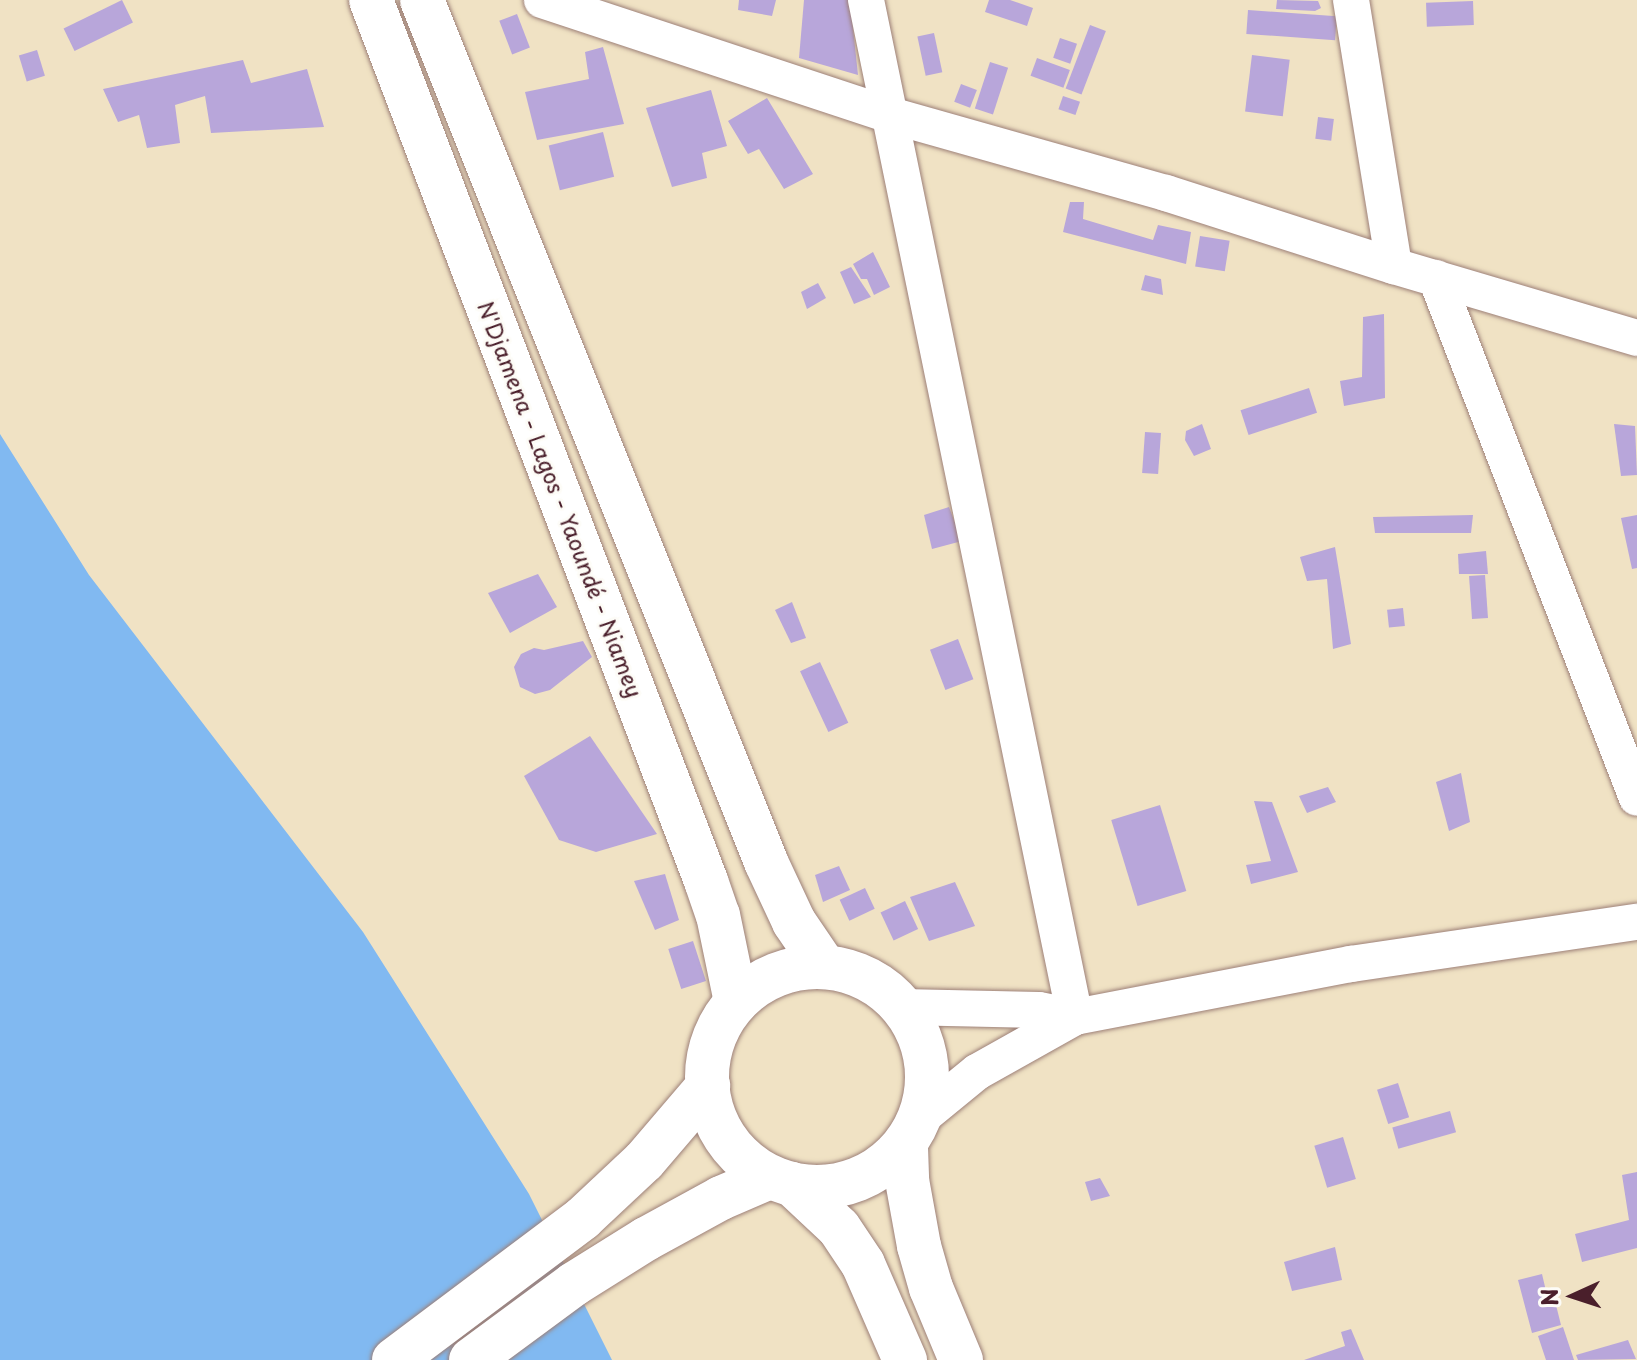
<!DOCTYPE html>
<html>
<head>
<meta charset="utf-8">
<style>
  body { margin:0 }
  #map { position:relative; width:1637px; height:1360px; overflow:hidden; background:#f0e2c4; font-family:"Playpen Sans",sans-serif }
  div>[style] { position:absolute }
  .water>* { inset:0; background:#81b9f1 }
  .building>* { inset:0; background:#b8a6da; transform-origin:0 0 }
  .roads { filter:drop-shadow(0 0 2px #9d8078) drop-shadow(0 0 2px #9d8078) }
  .minor>* { height:36px; margin:-18px; padding:0 18px; transform-origin:18px; border-radius:18px; background:#fff }
  .primary>* { height:44px; margin:-22px; padding:0 22px; transform-origin:22px; border-radius:22px; background:#fff }
  .trunk>* { height:44px; margin:-22px; padding:0 22px; transform-origin:22px; border-radius:22px; background:#fff }
  .trunk>.ring { margin:-22px; padding:0; box-sizing:content-box; background:none; border:44px solid #fff; border-radius:50% }
  span { translate:-50% -50%; white-space:nowrap; text-align:center; line-height:1.15; -webkit-text-stroke:6px #fdfcf7; paint-order:stroke }
  .street-label { font-size:22px; color:#4a1f2b }
  .north { position:absolute; left:1533px; top:1256px; width:80px; height:80px; -webkit-text-stroke:6px #fdfcf7; paint-order:stroke; rotate:267deg; font-size:22px; font-weight:700; line-height:32px; text-align:center; color:#4a1f2b }
  .north::after { content:''; display:block; margin:auto; width:28px; height:36px; background:#4a1f2b; clip-path:polygon(50% 0,100% 100%,50% 72%,0 100%) }
</style>
</head>
<body>
<div id="map">
  <div class="water">
    <i style="clip-path:polygon(0 434px,89px 575px,363px 932px,529px 1194px,612px 1360px,0 1360px)"></i>
  </div>
  <div class="building">
    <i style="left:122px;top:0;width:25px;height:65px;rotate:64deg"></i>
    <i style="clip-path:polygon(739px 0,776px 0,772px 16px,738px 10px)"></i>
    <i style="clip-path:polygon(804px 0,850px 0,858px 75px,799px 58px)"></i>
    <i style="clip-path:polygon(989px 0,1010px 0,1033px 8px,1027px 26px,985px 12px)"></i>
    <i style="clip-path:polygon(1277px 0,1318px 1px,1321px 8px,1315px 11px,1276px 9px)"></i>
    <i style="left:1473px;top:1px;width:24px;height:47px;rotate:88deg"></i>
    <i style="left:1248px;top:10px;width:89px;height:24px;rotate:4deg"></i>
    <i style="left:517px;top:14px;width:36px;height:19px;rotate:69deg"></i>
    <i style="left:1090px;top:25px;width:17px;height:68px;rotate:21deg"></i>
    <i style="left:934px;top:33px;width:40px;height:17px;rotate:78deg"></i>
    <i style="left:1060px;top:38px;width:18px;height:21px;rotate:19deg"></i>
    <i style="clip-path:polygon(603px 47px,624px 124px,537px 140px,525px 92px,589px 79px,585px 52px)"></i>
    <i style="left:37px;top:50px;width:27px;height:19px;rotate:73deg"></i>
    <i style="left:1252px;top:55px;width:38px;height:57px;rotate:7deg"></i>
    <i style="left:1037px;top:58px;width:35px;height:19px;rotate:20deg"></i>
    <i style="clip-path:polygon(243px 60px,251px 83px,307px 69px,324px 127px,211px 133px,205px 96px,175px 105px,180px 143px,147px 148px,139px 115px,118px 122px,103px 89px)"></i>
    <i style="left:990px;top:62px;width:19px;height:49px;rotate:18deg"></i>
    <i style="left:961px;top:84px;width:17px;height:19px;rotate:21deg"></i>
    <i style="clip-path:polygon(711px 90px,727px 146px,702px 153px,707px 178px,672px 187px,646px 108px)"></i>
    <i style="left:1063px;top:96px;width:18px;height:14px;rotate:19deg"></i>
    <i style="clip-path:polygon(767px 98px,813px 174px,784px 189px,759px 149px,748px 154px,728px 121px)"></i>
    <i style="left:1318px;top:117px;width:16px;height:22px;rotate:7deg"></i>
    <i style="left:603px;top:132px;width:46px;height:56px;rotate:76deg"></i>
    <i style="clip-path:polygon(1070px 202px,1084px 202px,1083px 219px,1153px 240px,1158px 225px,1191px 232px,1186px 264px,1063px 232px)"></i>
    <i style="left:1200px;top:236px;width:30px;height:31px;rotate:9deg"></i>
    <i style="clip-path:polygon(873px 252px,890px 287px,874px 295px,867px 279px,861px 279px,853px 264px)"></i>
    <i style="clip-path:polygon(851px 267px,871px 297px,854px 304px,840px 272px)"></i>
    <i style="clip-path:polygon(1145px 275px,1161px 279px,1163px 295px,1141px 290px)"></i>
    <i style="clip-path:polygon(818px 283px,826px 298px,807px 309px,801px 292px)"></i>
    <i style="clip-path:polygon(1384px 314px,1385px 398px,1344px 406px,1340px 381px,1362px 377px,1363px 317px)"></i>
    <i style="left:1309px;top:388px;width:26px;height:72px;rotate:72deg"></i>
    <i style="clip-path:polygon(1202px 424px,1211px 449px,1194px 456px,1185px 440px,1186px 431px)"></i>
    <i style="clip-path:polygon(1614px 424px,1635px 426px,1637px 475px,1621px 476px)"></i>
    <i style="left:1145px;top:432px;width:16px;height:41px;rotate:4deg"></i>
    <i style="clip-path:polygon(949px 507px,962px 541px,932px 549px,924px 515px)"></i>
    <i style="clip-path:polygon(1473px 515px,1471px 533px,1375px 533px,1373px 517px)"></i>
    <i style="clip-path:polygon(1637px 515px,1637px 568px,1632px 569px,1621px 518px)"></i>
    <i style="clip-path:polygon(1335px 547px,1351px 644px,1333px 649px,1327px 579px,1307px 581px,1300px 557px)"></i>
    <i style="clip-path:polygon(1486px 551px,1488px 574px,1459px 574px,1458px 554px)"></i>
    <i style="clip-path:polygon(538px 574px,557px 607px,510px 633px,488px 593px)"></i>
    <i style="left:1485px;top:575px;width:43px;height:16px;rotate:86deg"></i>
    <i style="clip-path:polygon(792px 602px,806px 638px,791px 643px,775px 610px)"></i>
    <i style="left:1403px;top:608px;width:18px;height:16px;rotate:84deg"></i>
    <i style="left:958px;top:639px;width:43px;height:30px;rotate:69deg"></i>
    <i style="clip-path:polygon(583px 641px,592px 657px,550px 690px,535px 694px,520px 687px,514px 667px,521px 654px,534px 648px,544px 650px)"></i>
    <i style="left:820px;top:662px;width:67px;height:22px;rotate:65deg"></i>
    <i style="clip-path:polygon(590px 736px,657px 834px,596px 852px,559px 840px,524px 776px)"></i>
    <i style="clip-path:polygon(1461px 773px,1470px 822px,1449px 831px,1436px 782px)"></i>
    <i style="clip-path:polygon(1328px 787px,1336px 802px,1307px 813px,1299px 796px)"></i>
    <i style="clip-path:polygon(1254px 801px,1272px 802px,1298px 872px,1251px 884px,1246px 865px,1271px 861px)"></i>
    <i style="left:1160px;top:805px;width:90px;height:51px;rotate:73deg"></i>
    <i style="clip-path:polygon(839px 866px,850px 890px,823px 902px,815px 875px)"></i>
    <i style="clip-path:polygon(665px 874px,679px 920px,655px 930px,634px 881px)"></i>
    <i style="clip-path:polygon(955px 882px,975px 926px,929px 941px,910px 897px)"></i>
    <i style="left:865px;top:888px;width:23px;height:28px;rotate:65deg"></i>
    <i style="left:905px;top:901px;width:31px;height:27px;rotate:65deg"></i>
    <i style="left:693px;top:941px;width:42px;height:26px;rotate:72deg"></i>
    <i style="left:1398px;top:1083px;width:36px;height:22px;rotate:72deg"></i>
    <i style="left:1450px;top:1111px;width:22px;height:60px;rotate:74deg"></i>
    <i style="left:1343px;top:1137px;width:44px;height:30px;rotate:73deg"></i>
    <i style="clip-path:polygon(1637px 1172px,1637px 1248px,1582px 1262px,1575px 1234px,1629px 1220px,1622px 1175px)"></i>
    <i style="clip-path:polygon(1100px 1178px,1110px 1196px,1091px 1201px,1085px 1182px)"></i>
    <i style="clip-path:polygon(1335px 1247px,1342px 1280px,1292px 1291px,1284px 1262px)"></i>
    <i style="clip-path:polygon(1542px 1274px,1546px 1291px,1552px 1289px,1561px 1325px,1532px 1333px,1518px 1280px)"></i>
    <i style="clip-path:polygon(1563px 1327px,1574px 1360px,1546px 1360px,1538px 1336px)"></i>
    <i style="clip-path:polygon(1351px 1329px,1364px 1360px,1304px 1360px,1345px 1346px,1341px 1332px)"></i>
    <i style="clip-path:polygon(1628px 1340px,1636px 1359px,1578px 1360px,1576px 1355px)"></i>
  </div>
  <div class="roads">
    <div class="minor">
      <i style="left:542px;top:0;width:367px;rotate:18.3deg"></i>
      <i style="left:890px;top:115px;width:287px;rotate:15.8deg"></i>
      <i style="left:1166px;top:193px;width:239px;rotate:17.8deg"></i>
      <i style="left:1394px;top:266px;width:253px;rotate:16.5deg"></i>
      <i style="left:866px;top:0;width:1038px;rotate:78.39deg"></i>
      <i style="left:1351px;top:0;width:269px;rotate:80.8deg"></i>
      <i style="left:1436px;top:278px;width:557px;rotate:68.87deg"></i>
      <i style="left:902px;top:1007px;width:137px;rotate:1.3deg"></i>
      <i style="left:1039px;top:1010px;width:37px;rotate:11deg"></i>
      <i style="left:922px;top:1117px;width:71px;rotate:-39.3deg"></i>
      <i style="left:977px;top:1072px;width:112px;rotate:-29.3deg"></i>
      <i style="left:1075px;top:1017px;width:281px;rotate:-10.9deg"></i>
      <i style="left:1351px;top:964px;width:289px;rotate:-8.4deg"></i>
    </div>
    <div class="primary">
      <i style="left:394px;top:1360px;width:236px;rotate:-36.9deg"></i>
      <i style="left:583px;top:1218px;width:83px;rotate:-43.1deg"></i>
      <i style="left:644px;top:1161px;width:99px;rotate:-49.5deg"></i>
      <i style="left:471px;top:1360px;width:128px;rotate:-36.4deg"></i>
      <i style="left:574px;top:1284px;width:85px;rotate:-32deg"></i>
      <i style="left:646px;top:1239px;width:85px;rotate:-28.7deg"></i>
      <i style="left:721px;top:1198px;width:53px;rotate:-23.2deg"></i>
    </div>
    <div class="trunk">
      <i style="left:371px;top:0;width:943px;rotate:69.18deg"></i>
      <i style="left:706px;top:881px;width:36px;rotate:71deg"></i>
      <i style="left:718px;top:915px;width:89px;rotate:78.3deg"></i>
      <i style="left:422px;top:0;width:928px;rotate:68.24deg"></i>
      <i style="left:766px;top:862px;width:66px;rotate:65deg"></i>
      <i style="left:794px;top:922px;width:53px;rotate:55.7deg"></i>
      <i class="ring" style="left:707px;top:967px;width:176px;height:176px"></i>
      <i style="left:906px;top:1147px;width:33px;rotate:88deg"></i>
      <i style="left:907px;top:1180px;width:67px;rotate:79.7deg"></i>
      <i style="left:919px;top:1246px;width:44px;rotate:74.1deg"></i>
      <i style="left:931px;top:1288px;width:78px;rotate:67.4deg"></i>
      <i style="left:792px;top:1184px;width:64px;rotate:43.1deg"></i>
      <i style="left:839px;top:1228px;width:43px;rotate:56.3deg"></i>
      <i style="left:863px;top:1264px;width:105px;rotate:66.4deg"></i>
    </div>
  </div>
  <div class="street-label">
    <span style="left:561px;top:499px;rotate:69deg">N'Djamena - Lagos - Yaoundé - Niamey</span>
  </div>
  <div class="north">N</div>
</div>
</body>
</html>
